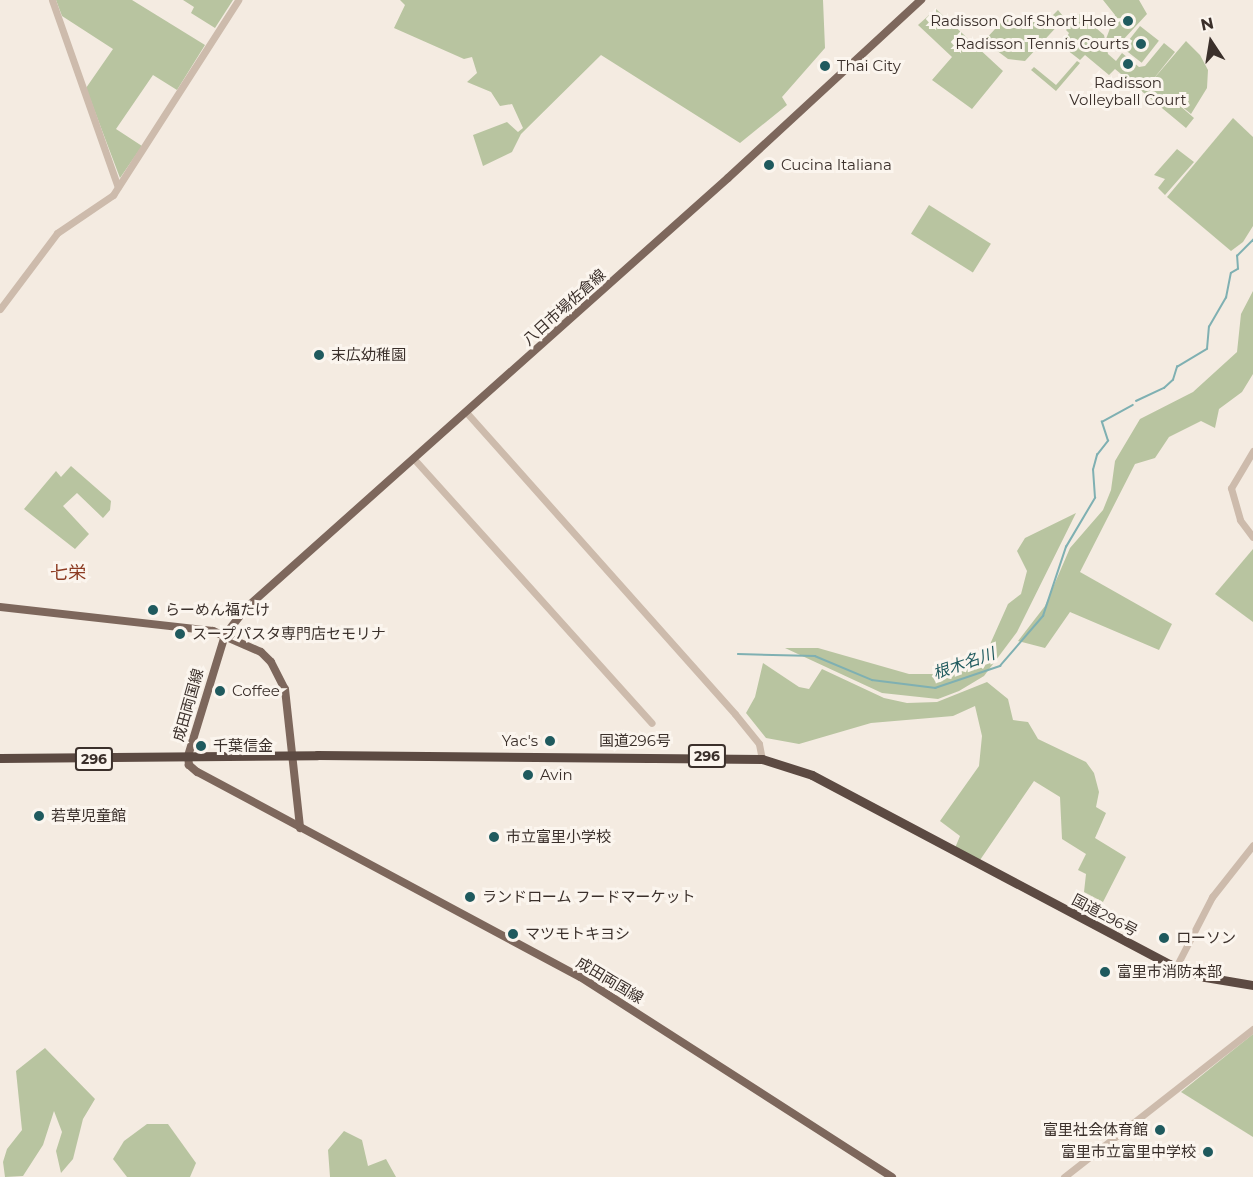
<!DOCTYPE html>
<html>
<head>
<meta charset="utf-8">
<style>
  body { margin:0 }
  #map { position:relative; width:1253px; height:1177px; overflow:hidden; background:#f4ebe1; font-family:Montserrat,"Noto Sans JP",sans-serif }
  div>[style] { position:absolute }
  .green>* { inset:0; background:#b8c4a0; transform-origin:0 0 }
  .stream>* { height:1.5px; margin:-0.75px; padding:0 0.75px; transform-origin:0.75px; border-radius:0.75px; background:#7fb0b2 }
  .minor>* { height:7px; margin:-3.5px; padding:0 3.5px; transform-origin:3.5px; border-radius:3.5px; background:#cdbbac }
  .major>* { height:8px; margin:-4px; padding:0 4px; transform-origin:4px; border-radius:4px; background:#7d675c }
  .highway>* { height:9px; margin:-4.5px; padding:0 4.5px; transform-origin:4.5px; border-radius:4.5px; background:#5c4a42 }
  .dots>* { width:16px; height:16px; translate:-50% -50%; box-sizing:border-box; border:3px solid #fbf5ee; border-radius:50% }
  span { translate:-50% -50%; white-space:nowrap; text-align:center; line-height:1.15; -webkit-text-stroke:6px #fbf5ee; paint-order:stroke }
  .shield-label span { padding:2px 4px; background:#fbf5ee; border:2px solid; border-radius:4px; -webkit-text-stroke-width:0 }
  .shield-label { font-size:14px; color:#3b302b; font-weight:700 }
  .poi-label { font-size:15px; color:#3b302b }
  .right { translate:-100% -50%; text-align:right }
  .left { translate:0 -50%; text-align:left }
  .street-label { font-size:15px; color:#3b302b }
  .water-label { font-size:16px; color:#1f5a5e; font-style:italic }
  .quarter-label { font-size:18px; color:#8c3b22 }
  .north { position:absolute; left:1181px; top:12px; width:60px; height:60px; -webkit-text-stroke:4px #fbf5ee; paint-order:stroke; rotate:348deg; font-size:16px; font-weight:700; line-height:24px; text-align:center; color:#3b302b }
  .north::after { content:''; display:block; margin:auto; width:21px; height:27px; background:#3b302b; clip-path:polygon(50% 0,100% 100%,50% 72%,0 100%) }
</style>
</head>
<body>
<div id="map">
  <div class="green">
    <i style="clip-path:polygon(56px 0,132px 0,205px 45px,177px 90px,153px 75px,116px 129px,142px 146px,120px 178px,86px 88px,113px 49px,62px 16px)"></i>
    <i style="clip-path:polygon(183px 0,233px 0,215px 28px,191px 13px,194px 7px)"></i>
    <i style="clip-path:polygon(400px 0,823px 0,825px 48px,782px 97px,787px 105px,740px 143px,601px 55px,521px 134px,512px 152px,483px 166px,473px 135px,507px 122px,518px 132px,523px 128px,512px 104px,500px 106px,491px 92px,467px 82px,477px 73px,472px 57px,464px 59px,394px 28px,405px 5px)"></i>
    <i style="clip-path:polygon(1103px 0,1139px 0,1147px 14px,1122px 41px,1106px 39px,1115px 15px)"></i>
    <i style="clip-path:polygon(936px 9px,1003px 71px,972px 109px,932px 80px,952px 57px,918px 25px)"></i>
    <i style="clip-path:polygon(1058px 10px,1063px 16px,1062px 21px,1025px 61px,1008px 59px,984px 41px,1006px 17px,1015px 23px,1027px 12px,1037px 21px,1041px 16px,1047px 21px)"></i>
    <i style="clip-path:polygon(1080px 14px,1104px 35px,1108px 54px,1116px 61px,1122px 53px,1139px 67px,1145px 66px,1164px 43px,1175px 52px,1151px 82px,1186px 41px,1200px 55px,1208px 70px,1207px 88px,1191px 114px,1164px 92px,1194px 118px,1186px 128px,1115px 69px,1109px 75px,1085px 55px,1080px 60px,1062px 46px,1069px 33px,1066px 30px)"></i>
    <i style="left:1140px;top:26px;width:24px;height:28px;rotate:38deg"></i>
    <i style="clip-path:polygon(1077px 61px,1080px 63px,1056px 91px,1031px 70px,1034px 67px,1056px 85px)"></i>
    <i style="clip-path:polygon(1233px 118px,1253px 137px,1253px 226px,1243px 242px,1231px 251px,1167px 197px)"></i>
    <i style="clip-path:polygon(1177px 149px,1194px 162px,1165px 195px,1158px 188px,1165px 179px,1154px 175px)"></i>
    <i style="left:929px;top:205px;width:73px;height:34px;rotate:32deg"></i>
    <i style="clip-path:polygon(1253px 291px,1253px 374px,1242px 392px,1219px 409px,1215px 428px,1201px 421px,1169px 437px,1155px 458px,1135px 464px,1080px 572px,1172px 624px,1159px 650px,1070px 612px,1045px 648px,1018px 641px,1045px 606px,1070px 548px,1103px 510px,1111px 490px,1115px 461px,1140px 419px,1193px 392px,1237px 352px,1241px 314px)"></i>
    <i style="clip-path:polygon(71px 466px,111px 501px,110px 510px,103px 518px,77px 493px,63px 506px,89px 534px,75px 549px,24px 509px,56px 471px,61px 477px)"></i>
    <i style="clip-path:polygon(1076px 513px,1017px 632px,984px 676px,959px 691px,938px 699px,882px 693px,785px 648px,818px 648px,909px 674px,944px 674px,976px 663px,987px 651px,1008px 604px,1021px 594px,1027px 571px,1017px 551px,1025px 538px)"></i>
    <i style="clip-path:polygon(1253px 549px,1253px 622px,1215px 594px)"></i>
    <i style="clip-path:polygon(763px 663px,799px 687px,809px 689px,822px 669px,884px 698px,907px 703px,937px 702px,987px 682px,1008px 699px,1013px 720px,1028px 722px,1038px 739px,1086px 762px,1094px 773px,1099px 792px,1096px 807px,1106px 813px,1095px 838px,1126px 857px,1103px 902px,1084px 892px,1086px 874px,1078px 870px,1086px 854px,1062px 839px,1060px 797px,1034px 781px,980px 860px,955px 848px,960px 836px,940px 821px,979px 766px,982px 736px,975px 706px,953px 716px,871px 723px,799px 744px,766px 738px,746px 713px,755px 697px)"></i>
    <i style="clip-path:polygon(1253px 1034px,1253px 1137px,1181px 1092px)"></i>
    <i style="clip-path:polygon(45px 1048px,95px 1099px,83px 1119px,73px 1159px,61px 1173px,56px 1151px,62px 1132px,54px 1111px,43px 1145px,23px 1176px,5px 1177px,3px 1162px,7px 1149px,22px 1130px,16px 1071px)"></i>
    <i style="clip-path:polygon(147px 1124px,168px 1124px,196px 1163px,190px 1177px,127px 1177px,113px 1159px,124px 1141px)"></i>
    <i style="clip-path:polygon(344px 1131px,362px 1140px,368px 1166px,386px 1159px,396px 1177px,330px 1177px,328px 1150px)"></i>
  </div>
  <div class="stream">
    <i style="left:1136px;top:401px;width:31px;rotate:-25deg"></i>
    <i style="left:1164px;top:388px;width:12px;rotate:-42deg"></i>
    <i style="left:1173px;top:380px;width:14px;rotate:-73deg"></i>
    <i style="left:1177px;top:367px;width:35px;rotate:-31deg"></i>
    <i style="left:1207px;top:349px;width:22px;rotate:-85deg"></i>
    <i style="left:1209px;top:327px;width:34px;rotate:-60deg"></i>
    <i style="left:1226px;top:298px;width:25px;rotate:-79deg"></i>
    <i style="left:1231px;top:273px;width:8px;rotate:-30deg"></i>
    <i style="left:1238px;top:269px;width:13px;rotate:-94deg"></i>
    <i style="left:1237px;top:256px;width:23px;rotate:-45deg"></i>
    <i style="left:738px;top:654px;width:77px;rotate:1.5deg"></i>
    <i style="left:815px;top:656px;width:62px;rotate:22.8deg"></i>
    <i style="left:872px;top:680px;width:64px;rotate:7.2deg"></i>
    <i style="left:935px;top:688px;width:69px;rotate:-18.7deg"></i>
    <i style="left:1000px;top:666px;width:66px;rotate:-49.3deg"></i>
    <i style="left:1043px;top:616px;width:73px;rotate:-71.6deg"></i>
    <i style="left:1066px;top:547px;width:57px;rotate:-59.4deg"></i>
    <i style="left:1095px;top:498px;width:28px;rotate:-94deg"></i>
    <i style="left:1093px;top:470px;width:16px;rotate:-75deg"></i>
    <i style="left:1097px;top:455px;width:18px;rotate:-52deg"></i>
    <i style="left:1108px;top:441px;width:20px;rotate:-108deg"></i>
    <i style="left:1102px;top:422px;width:35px;rotate:-29deg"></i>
  </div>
  <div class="minor">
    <i style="left:52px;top:0;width:198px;rotate:70.6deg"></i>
    <i style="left:0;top:309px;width:95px;rotate:-53.1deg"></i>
    <i style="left:57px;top:233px;width:68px;rotate:-34.2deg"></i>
    <i style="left:113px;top:195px;width:232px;rotate:-57.3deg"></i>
    <i style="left:466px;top:412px;width:404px;rotate:48.3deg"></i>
    <i style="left:735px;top:714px;width:38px;rotate:51deg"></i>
    <i style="left:759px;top:744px;width:15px;rotate:79deg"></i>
    <i style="left:1253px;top:451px;width:43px;rotate:120.7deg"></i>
    <i style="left:1231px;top:488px;width:33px;rotate:74deg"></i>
    <i style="left:1240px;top:520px;width:21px;rotate:53deg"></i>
    <i style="left:414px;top:459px;width:355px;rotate:48deg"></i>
    <i style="left:1176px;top:967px;width:79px;rotate:-62.8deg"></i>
    <i style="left:1212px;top:897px;width:66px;rotate:-51.7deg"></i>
    <i style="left:1064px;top:1177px;width:240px;rotate:-38.1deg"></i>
  </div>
  <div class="major">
    <i style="left:0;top:607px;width:214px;rotate:6.4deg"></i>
    <i style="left:213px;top:631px;width:52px;rotate:23.6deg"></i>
    <i style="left:261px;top:652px;width:14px;rotate:45deg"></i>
    <i style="left:271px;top:662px;width:30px;rotate:63deg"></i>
    <i style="left:285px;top:689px;width:140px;rotate:83.8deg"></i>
    <i style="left:892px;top:1177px;width:371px;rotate:-147.3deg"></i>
    <i style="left:580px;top:977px;width:434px;rotate:-151.8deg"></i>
    <i style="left:197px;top:772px;width:11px;rotate:-139deg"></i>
    <i style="left:189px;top:765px;width:9px;rotate:-96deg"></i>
    <i style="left:188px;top:756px;width:127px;rotate:-73deg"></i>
    <i style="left:225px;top:635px;width:34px;rotate:-52deg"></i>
    <i style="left:246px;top:608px;width:646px;rotate:-41.74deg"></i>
    <i style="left:728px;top:178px;width:263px;rotate:-42.7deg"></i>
  </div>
  <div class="highway">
    <i style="left:0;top:758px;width:317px;rotate:-0.5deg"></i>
    <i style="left:317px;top:755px;width:445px;rotate:0.5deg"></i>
    <i style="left:762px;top:759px;width:52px;rotate:17.7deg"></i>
    <i style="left:812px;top:775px;width:404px;rotate:27.9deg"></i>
    <i style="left:1169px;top:964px;width:38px;rotate:20deg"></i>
    <i style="left:1205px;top:977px;width:49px;rotate:9.5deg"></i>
  </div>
  <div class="dots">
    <i style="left:1128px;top:21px;background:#1f5a5e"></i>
    <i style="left:1141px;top:44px;background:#1f5a5e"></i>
    <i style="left:1128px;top:64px;background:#1f5a5e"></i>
    <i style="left:825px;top:66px;background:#1f5a5e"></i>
    <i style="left:769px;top:165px;background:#1f5a5e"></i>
    <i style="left:319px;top:355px;background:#1f5a5e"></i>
    <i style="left:153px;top:610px;background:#1f5a5e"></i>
    <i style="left:180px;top:634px;background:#1f5a5e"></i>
    <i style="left:220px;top:691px;background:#1f5a5e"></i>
    <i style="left:550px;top:741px;background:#1f5a5e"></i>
    <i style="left:201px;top:746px;background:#1f5a5e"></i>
    <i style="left:528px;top:775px;background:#1f5a5e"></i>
    <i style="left:39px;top:816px;background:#1f5a5e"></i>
    <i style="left:494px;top:837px;background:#1f5a5e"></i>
    <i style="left:470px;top:897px;background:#1f5a5e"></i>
    <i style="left:513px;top:934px;background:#1f5a5e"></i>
    <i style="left:1164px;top:938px;background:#1f5a5e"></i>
    <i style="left:1105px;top:972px;background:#1f5a5e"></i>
    <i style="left:1160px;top:1130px;background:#1f5a5e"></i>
    <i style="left:1208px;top:1152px;background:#1f5a5e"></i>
  </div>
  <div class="shield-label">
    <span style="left:707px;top:756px">296</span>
    <span style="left:94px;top:759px">296</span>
  </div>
  <div class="poi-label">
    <span class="right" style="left:1116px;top:21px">Radisson Golf Short Hole</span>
    <span class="right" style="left:1129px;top:44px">Radisson Tennis Courts</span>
    <span class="left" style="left:837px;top:66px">Thai City</span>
    <span style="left:1128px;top:91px">Radisson<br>Volleyball Court</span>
    <span class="left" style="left:781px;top:165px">Cucina Italiana</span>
    <span class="left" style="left:331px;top:355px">末広幼稚園</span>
    <span class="left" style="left:165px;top:610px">らーめん福たけ</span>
    <span class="left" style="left:192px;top:634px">スープパスタ専門店セモリナ</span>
    <span class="left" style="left:232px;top:691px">Coffee</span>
    <span class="right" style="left:538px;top:741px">Yac's</span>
    <span class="left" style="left:213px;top:746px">千葉信金</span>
    <span class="left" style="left:540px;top:775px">Avin</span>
    <span class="left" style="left:51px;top:816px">若草児童館</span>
    <span class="left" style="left:506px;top:837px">市立富里小学校</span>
    <span class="left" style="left:482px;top:897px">ランドローム フードマーケット</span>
    <span class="left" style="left:525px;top:934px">マツモトキヨシ</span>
    <span class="left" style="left:1176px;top:938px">ローソン</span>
    <span class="left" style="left:1117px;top:972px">富里市消防本部</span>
    <span class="right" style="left:1148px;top:1130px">富里社会体育館</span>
    <span class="right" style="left:1196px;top:1152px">富里市立富里中学校</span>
  </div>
  <div class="street-label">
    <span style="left:564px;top:307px;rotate:-42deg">八日市場佐倉線</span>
    <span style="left:188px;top:705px;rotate:-74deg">成田両国線</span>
    <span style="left:635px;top:741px">国道296号</span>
    <span style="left:1105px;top:915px;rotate:28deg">国道296号</span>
    <span style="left:610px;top:980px;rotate:31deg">成田両国線</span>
  </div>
  <div class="water-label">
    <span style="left:964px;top:664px;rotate:-19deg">根木名川</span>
  </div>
  <div class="quarter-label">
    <span style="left:68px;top:573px">七栄</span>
  </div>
  <div class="north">N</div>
</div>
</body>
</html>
